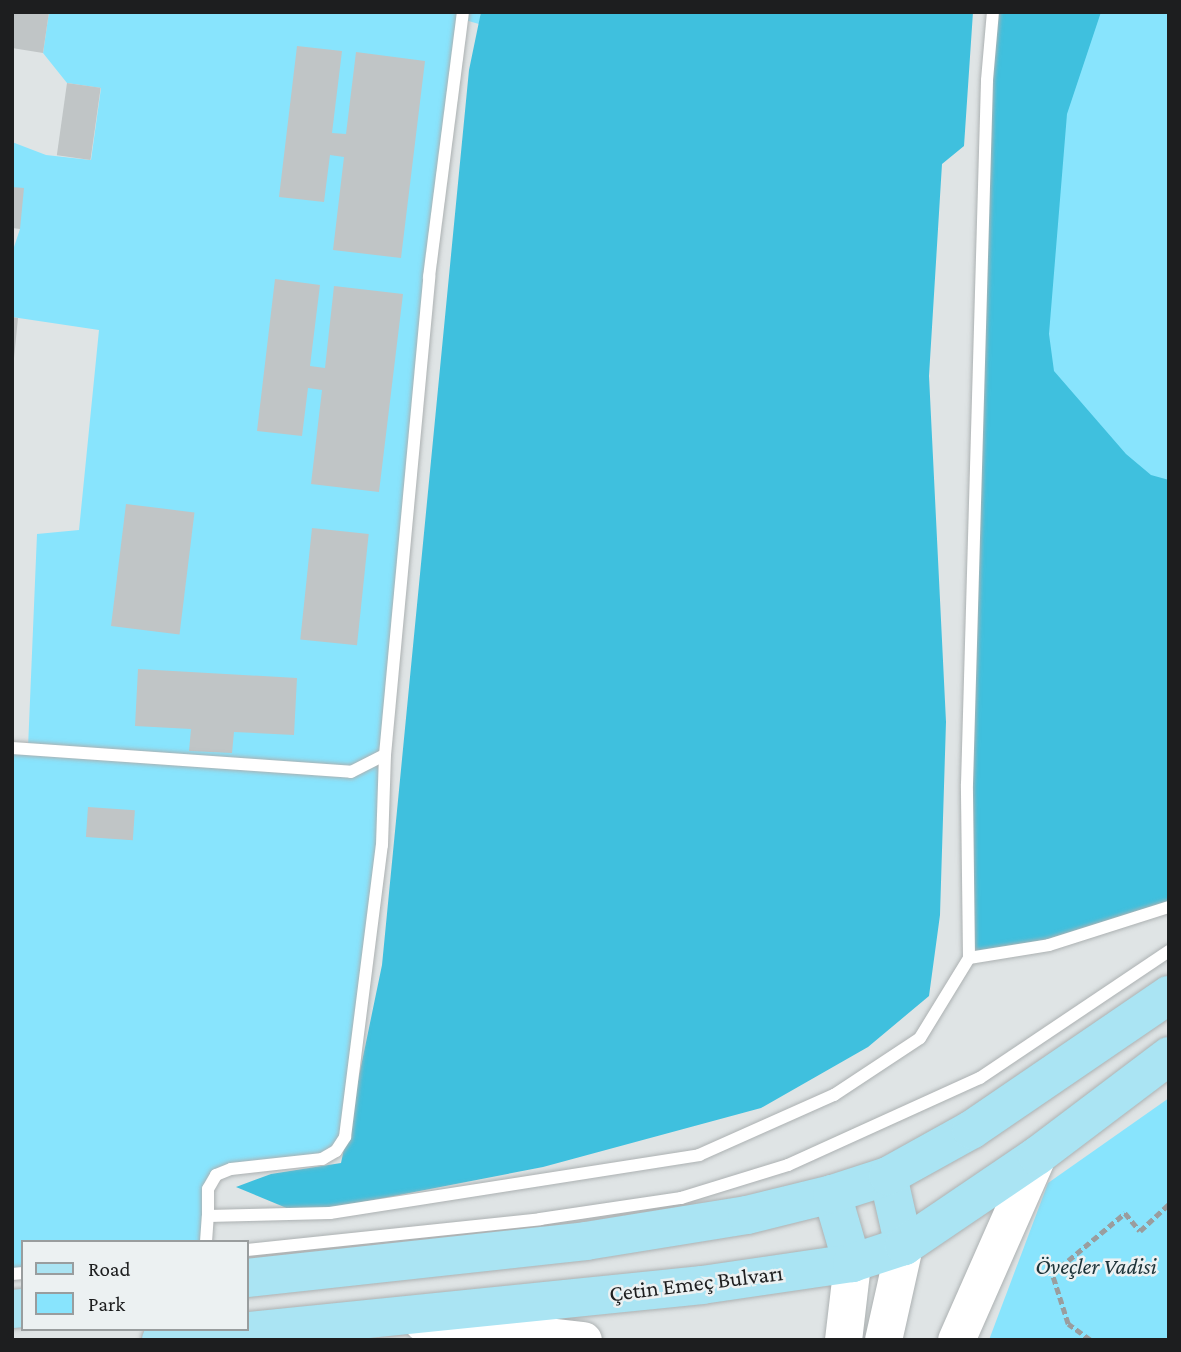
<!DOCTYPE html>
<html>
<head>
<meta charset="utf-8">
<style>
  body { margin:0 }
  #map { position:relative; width:1181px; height:1352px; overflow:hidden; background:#dfe4e5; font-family:"Crimson Pro",serif }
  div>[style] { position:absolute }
  .green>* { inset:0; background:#88e4fd }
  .forest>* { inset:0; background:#3fc0de }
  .building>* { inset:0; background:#c0c5c6; transform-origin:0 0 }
  .path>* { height:4.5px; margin-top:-2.25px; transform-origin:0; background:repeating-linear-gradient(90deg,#9a9d9e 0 7px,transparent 0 10.5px) }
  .roads { filter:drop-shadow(0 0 2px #acb1b2) drop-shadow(0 0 2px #acb1b2) }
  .service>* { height:12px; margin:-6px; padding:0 6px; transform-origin:6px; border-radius:6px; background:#fff }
  .secondary>* { height:37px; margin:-18.5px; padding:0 18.5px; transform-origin:18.5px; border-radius:18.5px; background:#fff }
  .primary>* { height:38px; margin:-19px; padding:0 19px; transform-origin:19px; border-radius:19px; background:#aae4f3 }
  span { translate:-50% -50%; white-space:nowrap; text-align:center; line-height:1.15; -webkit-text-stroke:5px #ecf1f2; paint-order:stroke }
  .park-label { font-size:23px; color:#1c3238; font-style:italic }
  .street-label { font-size:23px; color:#1d1e1f }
  .frame { position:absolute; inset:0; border:14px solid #1d1e1f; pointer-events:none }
  .legend { position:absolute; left:21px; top:1240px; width:228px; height:91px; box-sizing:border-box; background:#ecf1f2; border:2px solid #999d9e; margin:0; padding:9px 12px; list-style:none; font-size:21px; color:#1d1e1f }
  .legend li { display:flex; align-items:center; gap:14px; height:35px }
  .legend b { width:35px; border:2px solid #999d9e }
</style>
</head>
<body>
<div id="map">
  <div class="green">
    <i style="clip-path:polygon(49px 12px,481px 12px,479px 24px,465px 20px,429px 277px,382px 845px,345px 1137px,336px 1151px,216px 1175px,206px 1242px,23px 1242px,23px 1273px,12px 1274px,12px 748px,28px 748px,37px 534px,79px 530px,99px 330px,12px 317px,12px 253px,20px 229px,12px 187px,12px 142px,46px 155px,91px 160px,101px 88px,67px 83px,43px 53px)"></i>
    <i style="clip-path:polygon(993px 12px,1169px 12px,1169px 907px,967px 784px)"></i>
    <i style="clip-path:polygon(1169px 1098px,1169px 1340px,989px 1340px,1048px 1183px)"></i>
  </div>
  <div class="forest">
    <i style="clip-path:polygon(481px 12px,973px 12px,964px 146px,942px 164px,929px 376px,946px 722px,940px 915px,929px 996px,868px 1047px,761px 1108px,543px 1167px,301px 1214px,236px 1187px,271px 1174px,341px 1163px,382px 965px,469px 70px)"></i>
    <i style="clip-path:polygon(993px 12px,1101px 12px,1067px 114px,1049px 334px,1054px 371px,1126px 454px,1151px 475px,1169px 480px,1169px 907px,1049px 945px,969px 958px,967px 784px)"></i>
  </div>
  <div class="building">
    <i style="clip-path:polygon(12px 12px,49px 12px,43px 53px,12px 48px)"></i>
    <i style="clip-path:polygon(297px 46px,342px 51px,332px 133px,346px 134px,356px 52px,425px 61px,401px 258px,333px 250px,344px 157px,330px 155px,324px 202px,279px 197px)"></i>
    <i style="left:67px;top:83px;width:34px;height:73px;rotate:8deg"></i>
    <i style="clip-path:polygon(12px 187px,24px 188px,20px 229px,12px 228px)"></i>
    <i style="clip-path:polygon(275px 279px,320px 285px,310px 366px,325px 368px,334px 286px,403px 294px,379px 492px,311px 484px,322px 390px,308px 388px,302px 436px,257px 431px)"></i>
    <i style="clip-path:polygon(12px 317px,18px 318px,14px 358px,12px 358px)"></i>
    <i style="left:126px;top:504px;width:69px;height:123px;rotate:7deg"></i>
    <i style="left:312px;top:528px;width:57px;height:112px;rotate:6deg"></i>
    <i style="clip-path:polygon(138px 669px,297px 678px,294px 735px,234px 732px,232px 753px,189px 751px,191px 729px,135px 726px)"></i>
    <i style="left:88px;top:807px;width:47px;height:30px;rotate:4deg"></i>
  </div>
  <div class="path">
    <i style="left:1090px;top:1340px;width:27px;rotate:-144deg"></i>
    <i style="left:1068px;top:1324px;width:52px;rotate:-107.7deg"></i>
    <i style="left:1052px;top:1274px;width:95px;rotate:-39.9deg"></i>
    <i style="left:1125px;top:1213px;width:23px;rotate:50deg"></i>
    <i style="left:1140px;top:1231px;width:40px;rotate:-43deg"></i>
  </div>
  <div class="roads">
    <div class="service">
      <i style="left:12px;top:748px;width:340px;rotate:4deg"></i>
      <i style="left:351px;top:772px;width:38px;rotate:-27deg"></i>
      <i style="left:385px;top:755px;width:480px;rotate:-84.7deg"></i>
      <i style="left:429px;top:277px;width:267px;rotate:-82.7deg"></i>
      <i style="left:969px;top:958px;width:81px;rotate:-9.2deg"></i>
      <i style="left:1049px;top:945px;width:126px;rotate:-17.6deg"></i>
      <i style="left:208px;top:1216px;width:27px;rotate:-90deg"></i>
      <i style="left:208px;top:1189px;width:16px;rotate:-60deg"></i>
      <i style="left:216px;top:1175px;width:16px;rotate:-22deg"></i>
      <i style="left:231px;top:1169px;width:92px;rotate:-6.3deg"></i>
      <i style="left:322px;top:1159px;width:16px;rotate:-30deg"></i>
      <i style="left:336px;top:1151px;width:17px;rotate:-57deg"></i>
      <i style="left:345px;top:1137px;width:294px;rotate:-82.8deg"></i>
      <i style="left:382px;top:845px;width:90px;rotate:-88.1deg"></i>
      <i style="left:206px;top:1242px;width:26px;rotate:-86deg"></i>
      <i style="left:208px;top:1216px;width:122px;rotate:-1.4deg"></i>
      <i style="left:330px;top:1213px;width:374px;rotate:-8.9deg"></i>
      <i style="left:699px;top:1155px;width:148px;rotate:-24deg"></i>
      <i style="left:834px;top:1095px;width:103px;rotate:-33.5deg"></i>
      <i style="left:920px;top:1038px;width:94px;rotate:-58.5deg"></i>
      <i style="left:969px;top:958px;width:174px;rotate:-90.7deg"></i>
      <i style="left:967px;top:784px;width:704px;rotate:-88.37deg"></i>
      <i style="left:987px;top:80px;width:68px;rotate:-85deg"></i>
      <i style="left:247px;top:1250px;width:295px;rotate:-6deg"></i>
      <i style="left:540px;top:1219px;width:143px;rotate:-8.5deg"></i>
      <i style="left:681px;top:1198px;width:112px;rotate:-17.1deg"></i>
      <i style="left:788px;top:1165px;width:211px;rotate:-24.4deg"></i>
      <i style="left:980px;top:1078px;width:228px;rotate:-33.9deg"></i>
      <i style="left:12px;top:1274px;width:11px;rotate:-5deg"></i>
    </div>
    <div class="secondary">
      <i style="left:422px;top:1322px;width:162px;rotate:6.4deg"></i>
      <i style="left:843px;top:1340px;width:78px;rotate:-83.3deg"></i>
      <i style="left:883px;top:1340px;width:96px;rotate:-77.4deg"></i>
      <i style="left:956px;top:1340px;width:201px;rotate:-66.2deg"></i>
    </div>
    <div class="primary">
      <i style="left:888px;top:1176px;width:72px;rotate:77.1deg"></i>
      <i style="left:832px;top:1194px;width:72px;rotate:73.8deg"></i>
      <i style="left:247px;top:1278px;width:341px;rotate:-6.2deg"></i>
      <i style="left:586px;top:1241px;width:163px;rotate:-9.2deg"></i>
      <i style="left:747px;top:1215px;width:88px;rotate:-13.9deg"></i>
      <i style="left:832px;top:1194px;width:59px;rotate:-17.8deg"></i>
      <i style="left:888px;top:1176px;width:95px;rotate:-29deg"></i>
      <i style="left:971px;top:1130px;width:240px;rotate:-34.3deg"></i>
      <i style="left:12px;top:1309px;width:11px;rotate:-5deg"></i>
      <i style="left:161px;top:1340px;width:544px;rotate:-5.8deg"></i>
      <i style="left:702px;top:1285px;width:152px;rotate:-8.3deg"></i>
      <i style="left:852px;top:1263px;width:55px;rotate:-18.1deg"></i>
      <i style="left:904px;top:1246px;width:161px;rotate:-34.1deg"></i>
      <i style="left:1037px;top:1156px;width:166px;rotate:-37.1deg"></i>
    </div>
  </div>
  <div class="park-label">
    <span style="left:1096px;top:1266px">Öveçler Vadisi</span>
  </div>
  <div class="street-label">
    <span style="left:696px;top:1283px;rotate:-7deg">Çetin Emeç Bulvarı</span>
  </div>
  <div class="frame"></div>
  <ul class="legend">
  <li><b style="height:9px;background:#aae4f3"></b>Road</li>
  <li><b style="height:19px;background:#88e4fd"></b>Park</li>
  </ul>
</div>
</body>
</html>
